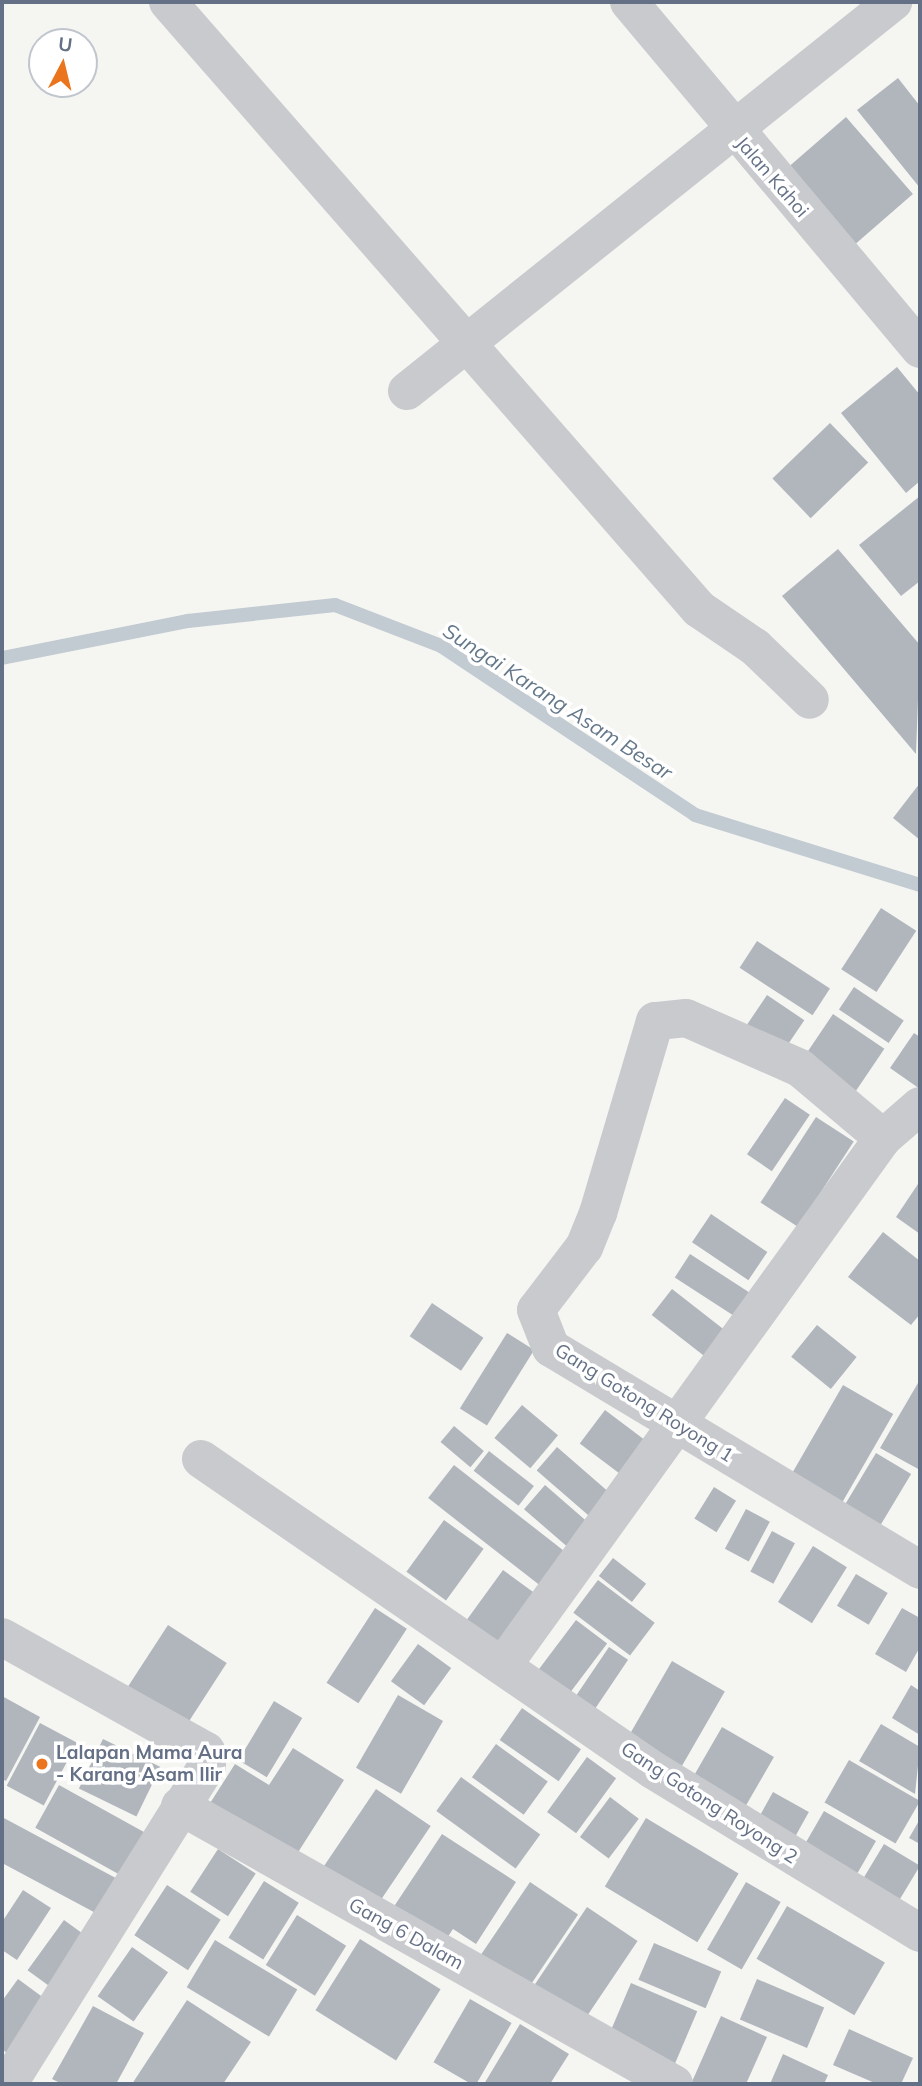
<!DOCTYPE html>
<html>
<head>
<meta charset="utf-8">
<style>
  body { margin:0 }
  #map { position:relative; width:922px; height:2086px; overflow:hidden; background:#f5f6f2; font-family:Mulish,sans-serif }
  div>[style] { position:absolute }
  .stream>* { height:14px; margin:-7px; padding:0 7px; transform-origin:7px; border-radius:7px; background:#c3cbd2 }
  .building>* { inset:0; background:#b1b6bd; transform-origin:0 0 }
  .minor>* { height:38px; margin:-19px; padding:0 19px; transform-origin:19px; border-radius:19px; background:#c8cace }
  .dots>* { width:19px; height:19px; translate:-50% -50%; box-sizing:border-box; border:4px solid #fff; border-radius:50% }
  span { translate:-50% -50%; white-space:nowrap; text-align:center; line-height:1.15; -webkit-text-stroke:7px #fff; paint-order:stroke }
  .street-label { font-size:19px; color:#647085 }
  .poi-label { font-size:19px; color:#647085; font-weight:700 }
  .left { translate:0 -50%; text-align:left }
  .water-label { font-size:21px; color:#647889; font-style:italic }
  .frame { position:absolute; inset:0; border:4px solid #647085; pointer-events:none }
  .north { position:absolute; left:28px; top:28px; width:70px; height:70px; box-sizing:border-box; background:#fff; border:2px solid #c1c6ce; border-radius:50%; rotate:7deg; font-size:19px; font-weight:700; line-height:28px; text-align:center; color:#647085 }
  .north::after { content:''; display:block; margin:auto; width:24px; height:32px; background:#eb751d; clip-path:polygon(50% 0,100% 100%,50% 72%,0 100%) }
</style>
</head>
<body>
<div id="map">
  <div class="stream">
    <i style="left:2px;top:658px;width:190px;rotate:-11.3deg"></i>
    <i style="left:188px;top:621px;width:148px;rotate:-6.2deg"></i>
    <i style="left:335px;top:605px;width:114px;rotate:21.1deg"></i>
    <i style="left:441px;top:646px;width:305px;rotate:33.6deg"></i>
    <i style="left:695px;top:815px;width:236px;rotate:17.3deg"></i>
  </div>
  <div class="building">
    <i style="clip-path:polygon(898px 78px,920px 106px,920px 188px,857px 110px)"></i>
    <i style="left:846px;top:117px;width:102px;height:77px;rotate:49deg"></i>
    <i style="clip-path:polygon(897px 367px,920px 395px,920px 481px,906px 493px,841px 413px)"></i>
    <i style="left:830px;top:423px;width:55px;height:80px;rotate:46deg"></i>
    <i style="clip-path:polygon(920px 496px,920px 581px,901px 596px,859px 545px)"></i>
    <i style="clip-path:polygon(838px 549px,920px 645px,916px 754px,782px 596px)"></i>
    <i style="clip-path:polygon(920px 783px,920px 840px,893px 818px)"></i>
    <i style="left:881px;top:908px;width:42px;height:73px;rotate:33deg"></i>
    <i style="left:757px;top:941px;width:87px;height:32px;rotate:33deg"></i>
    <i style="left:854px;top:987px;width:60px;height:27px;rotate:34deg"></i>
    <i style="left:767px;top:995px;width:45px;height:43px;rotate:34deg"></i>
    <i style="left:833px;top:1014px;width:62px;height:59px;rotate:34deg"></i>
    <i style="clip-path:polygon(914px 1033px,920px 1037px,920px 1089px,890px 1068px)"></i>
    <i style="left:785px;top:1098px;width:30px;height:68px;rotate:34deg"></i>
    <i style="left:816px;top:1117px;width:45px;height:102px;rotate:33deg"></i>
    <i style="clip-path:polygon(920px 1181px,920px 1234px,896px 1217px)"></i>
    <i style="left:711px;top:1214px;width:68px;height:34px;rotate:34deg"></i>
    <i style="clip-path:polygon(883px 1232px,920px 1261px,920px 1314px,911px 1325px,848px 1277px)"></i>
    <i style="left:690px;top:1254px;width:75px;height:28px;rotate:33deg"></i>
    <i style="left:672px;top:1289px;width:74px;height:33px;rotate:38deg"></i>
    <i style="left:432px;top:1303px;width:62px;height:40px;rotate:34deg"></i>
    <i style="left:817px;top:1325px;width:51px;height:41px;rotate:39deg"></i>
    <i style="left:507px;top:1333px;width:32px;height:89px;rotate:32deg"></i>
    <i style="clip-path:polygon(918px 1383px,920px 1384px,920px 1470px,880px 1448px)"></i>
    <i style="left:843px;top:1385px;width:58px;height:105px;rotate:30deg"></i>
    <i style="left:522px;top:1405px;width:47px;height:43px;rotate:40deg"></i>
    <i style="left:605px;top:1410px;width:49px;height:42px;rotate:37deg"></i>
    <i style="left:454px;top:1426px;width:39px;height:21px;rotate:40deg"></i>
    <i style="left:557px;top:1447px;width:78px;height:31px;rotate:41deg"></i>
    <i style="left:489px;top:1451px;width:57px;height:25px;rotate:38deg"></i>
    <i style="left:876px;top:1453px;width:41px;height:70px;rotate:31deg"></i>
    <i style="left:454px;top:1465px;width:145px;height:42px;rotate:38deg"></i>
    <i style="left:545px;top:1485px;width:67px;height:32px;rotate:41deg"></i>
    <i style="left:714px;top:1487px;width:26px;height:37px;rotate:32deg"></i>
    <i style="left:746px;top:1509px;width:27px;height:45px;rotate:28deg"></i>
    <i style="left:444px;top:1520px;width:49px;height:64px;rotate:36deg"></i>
    <i style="left:772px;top:1531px;width:26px;height:46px;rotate:28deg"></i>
    <i style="left:813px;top:1546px;width:40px;height:66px;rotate:32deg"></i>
    <i style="left:613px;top:1558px;width:42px;height:23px;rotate:38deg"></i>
    <i style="left:503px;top:1570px;width:47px;height:64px;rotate:36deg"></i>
    <i style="left:856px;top:1574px;width:37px;height:37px;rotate:31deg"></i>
    <i style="left:598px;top:1580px;width:71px;height:41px;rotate:37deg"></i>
    <i style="left:375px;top:1608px;width:38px;height:89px;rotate:33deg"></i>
    <i style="clip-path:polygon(902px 1608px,920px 1618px,920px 1647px,906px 1672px,875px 1654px)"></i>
    <i style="left:576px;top:1620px;width:39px;height:68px;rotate:37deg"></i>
    <i style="left:168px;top:1625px;width:70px;height:77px;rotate:33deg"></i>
    <i style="left:418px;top:1644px;width:41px;height:46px;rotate:36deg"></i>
    <i style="left:609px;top:1647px;width:23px;height:71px;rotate:34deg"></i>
    <i style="left:672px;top:1661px;width:61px;height:96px;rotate:30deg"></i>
    <i style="clip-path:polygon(911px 1685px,920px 1691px,920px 1735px,892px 1718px)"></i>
    <i style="left:398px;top:1695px;width:52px;height:84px;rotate:30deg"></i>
    <i style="clip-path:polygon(2px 1696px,40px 1717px,6px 1781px,2px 1779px)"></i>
    <i style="left:274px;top:1701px;width:33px;height:69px;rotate:31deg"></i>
    <i style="left:522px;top:1708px;width:72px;height:39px;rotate:35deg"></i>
    <i style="left:40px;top:1723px;width:42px;height:71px;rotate:28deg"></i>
    <i style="clip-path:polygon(881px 1724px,920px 1747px,915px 1794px,859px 1761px)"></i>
    <i style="left:722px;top:1727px;width:60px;height:65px;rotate:30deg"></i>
    <i style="left:103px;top:1739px;width:64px;height:55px;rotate:26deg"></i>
    <i style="left:496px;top:1744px;width:64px;height:41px;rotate:36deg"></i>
    <i style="clip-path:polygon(293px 1748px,344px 1780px,290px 1865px,205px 1811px,235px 1764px,269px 1785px)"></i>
    <i style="left:587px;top:1757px;width:36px;height:68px;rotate:36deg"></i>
    <i style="left:849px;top:1760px;width:82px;height:49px;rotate:30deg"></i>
    <i style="left:461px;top:1777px;width:98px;height:42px;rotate:36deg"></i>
    <i style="left:59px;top:1785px;width:110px;height:49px;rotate:29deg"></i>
    <i style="left:376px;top:1789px;width:66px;height:105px;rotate:34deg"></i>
    <i style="left:773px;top:1792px;width:41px;height:39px;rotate:29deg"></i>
    <i style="left:610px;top:1797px;width:36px;height:50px;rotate:37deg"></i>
    <i style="left:824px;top:1811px;width:60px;height:53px;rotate:30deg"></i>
    <i style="clip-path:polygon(2px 1817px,125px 1883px,105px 1918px,2px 1863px)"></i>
    <i style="left:646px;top:1818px;width:108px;height:80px;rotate:31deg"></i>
    <i style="clip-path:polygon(920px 1819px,920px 1844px,909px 1838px)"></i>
    <i style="clip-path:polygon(442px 1834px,516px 1882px,476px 1944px,453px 1929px,439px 1950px,387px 1917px)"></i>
    <i style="left:884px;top:1844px;width:42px;height:52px;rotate:31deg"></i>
    <i style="left:218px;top:1849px;width:45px;height:51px;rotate:33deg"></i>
    <i style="left:264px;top:1881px;width:41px;height:67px;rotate:32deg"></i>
    <i style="left:530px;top:1882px;width:58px;height:92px;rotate:34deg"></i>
    <i style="left:746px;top:1882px;width:40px;height:78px;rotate:30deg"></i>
    <i style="left:167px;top:1885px;width:64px;height:60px;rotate:33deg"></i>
    <i style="clip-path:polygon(23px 1890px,51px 1908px,17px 1960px,2px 1950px,2px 1922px)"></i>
    <i style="left:787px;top:1906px;width:113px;height:61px;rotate:30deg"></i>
    <i style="left:587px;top:1907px;width:61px;height:106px;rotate:34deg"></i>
    <i style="left:297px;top:1915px;width:58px;height:59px;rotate:32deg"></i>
    <i style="left:64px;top:1920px;width:34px;height:62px;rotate:36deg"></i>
    <i style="left:360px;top:1939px;width:95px;height:84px;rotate:32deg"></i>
    <i style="left:215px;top:1940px;width:96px;height:55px;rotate:31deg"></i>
    <i style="left:654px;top:1943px;width:73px;height:40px;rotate:23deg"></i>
    <i style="left:132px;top:1947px;width:44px;height:60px;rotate:35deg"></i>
    <i style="clip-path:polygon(18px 1979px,52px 2004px,12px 2057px,2px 2049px,2px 2001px)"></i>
    <i style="left:757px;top:1979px;width:73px;height:44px;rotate:23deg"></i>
    <i style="left:631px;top:1983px;width:72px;height:63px;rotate:23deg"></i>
    <i style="left:470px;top:1999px;width:48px;height:73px;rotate:30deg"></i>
    <i style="clip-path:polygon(187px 2000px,251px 2042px,223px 2084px,132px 2084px)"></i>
    <i style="clip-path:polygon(93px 2006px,144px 2033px,116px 2084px,62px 2084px,52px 2079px)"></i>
    <i style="clip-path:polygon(721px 2016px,767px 2037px,746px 2084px,691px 2084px)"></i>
    <i style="clip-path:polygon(520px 2024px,569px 2054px,550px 2084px,484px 2084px)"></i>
    <i style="clip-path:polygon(849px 2029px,913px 2058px,901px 2084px,877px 2084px,833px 2065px)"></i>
    <i style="clip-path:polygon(783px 2054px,828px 2075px,824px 2084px,770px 2084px)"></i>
  </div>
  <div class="minor">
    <i style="left:168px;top:2px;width:806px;rotate:48.82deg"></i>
    <i style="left:699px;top:609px;width:68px;rotate:34.2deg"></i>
    <i style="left:755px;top:647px;width:76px;rotate:43.9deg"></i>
    <i style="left:629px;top:2px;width:453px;rotate:50deg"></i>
    <i style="left:407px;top:391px;width:623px;rotate:-38.67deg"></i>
    <i style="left:883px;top:1138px;width:109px;rotate:-139.9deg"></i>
    <i style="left:800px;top:1068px;width:124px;rotate:-156.3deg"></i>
    <i style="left:686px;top:1018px;width:31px;rotate:174deg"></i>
    <i style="left:655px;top:1021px;width:200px;rotate:106.5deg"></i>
    <i style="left:598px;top:1213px;width:37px;rotate:112deg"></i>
    <i style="left:584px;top:1247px;width:79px;rotate:127.3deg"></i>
    <i style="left:536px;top:1310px;width:41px;rotate:68.5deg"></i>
    <i style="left:551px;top:1348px;width:431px;rotate:31deg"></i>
    <i style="left:201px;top:1459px;width:549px;rotate:34.53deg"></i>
    <i style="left:653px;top:1770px;width:313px;rotate:31.4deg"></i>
    <i style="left:2px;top:1637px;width:234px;rotate:29.2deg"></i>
    <i style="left:206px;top:1751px;width:15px;rotate:86deg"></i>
    <i style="left:207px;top:1766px;width:375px;rotate:122deg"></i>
    <i style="left:504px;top:1664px;width:648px;rotate:-54.23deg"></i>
    <i style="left:883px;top:1138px;width:49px;rotate:-40.9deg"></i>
    <i style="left:180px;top:1806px;width:567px;rotate:29.37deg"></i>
  </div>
  <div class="dots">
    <i style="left:42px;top:1764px;background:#eb751d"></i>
  </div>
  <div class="street-label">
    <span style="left:772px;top:177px;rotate:49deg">Jalan Kahoi</span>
    <span style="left:644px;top:1403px;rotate:32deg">Gang Gotong Royong 1</span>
    <span style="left:709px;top:1803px;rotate:33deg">Gang Gotong Royong 2</span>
    <span style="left:406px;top:1934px;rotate:29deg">Gang 6 Dalam</span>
  </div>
  <div class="poi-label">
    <span class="left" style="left:56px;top:1764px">Lalapan Mama Aura<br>- Karang Asam Ilir</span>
  </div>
  <div class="water-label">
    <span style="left:558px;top:701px;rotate:33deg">Sungai Karang Asam Besar</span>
  </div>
  <div class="frame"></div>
  <div class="north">U</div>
</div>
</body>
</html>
